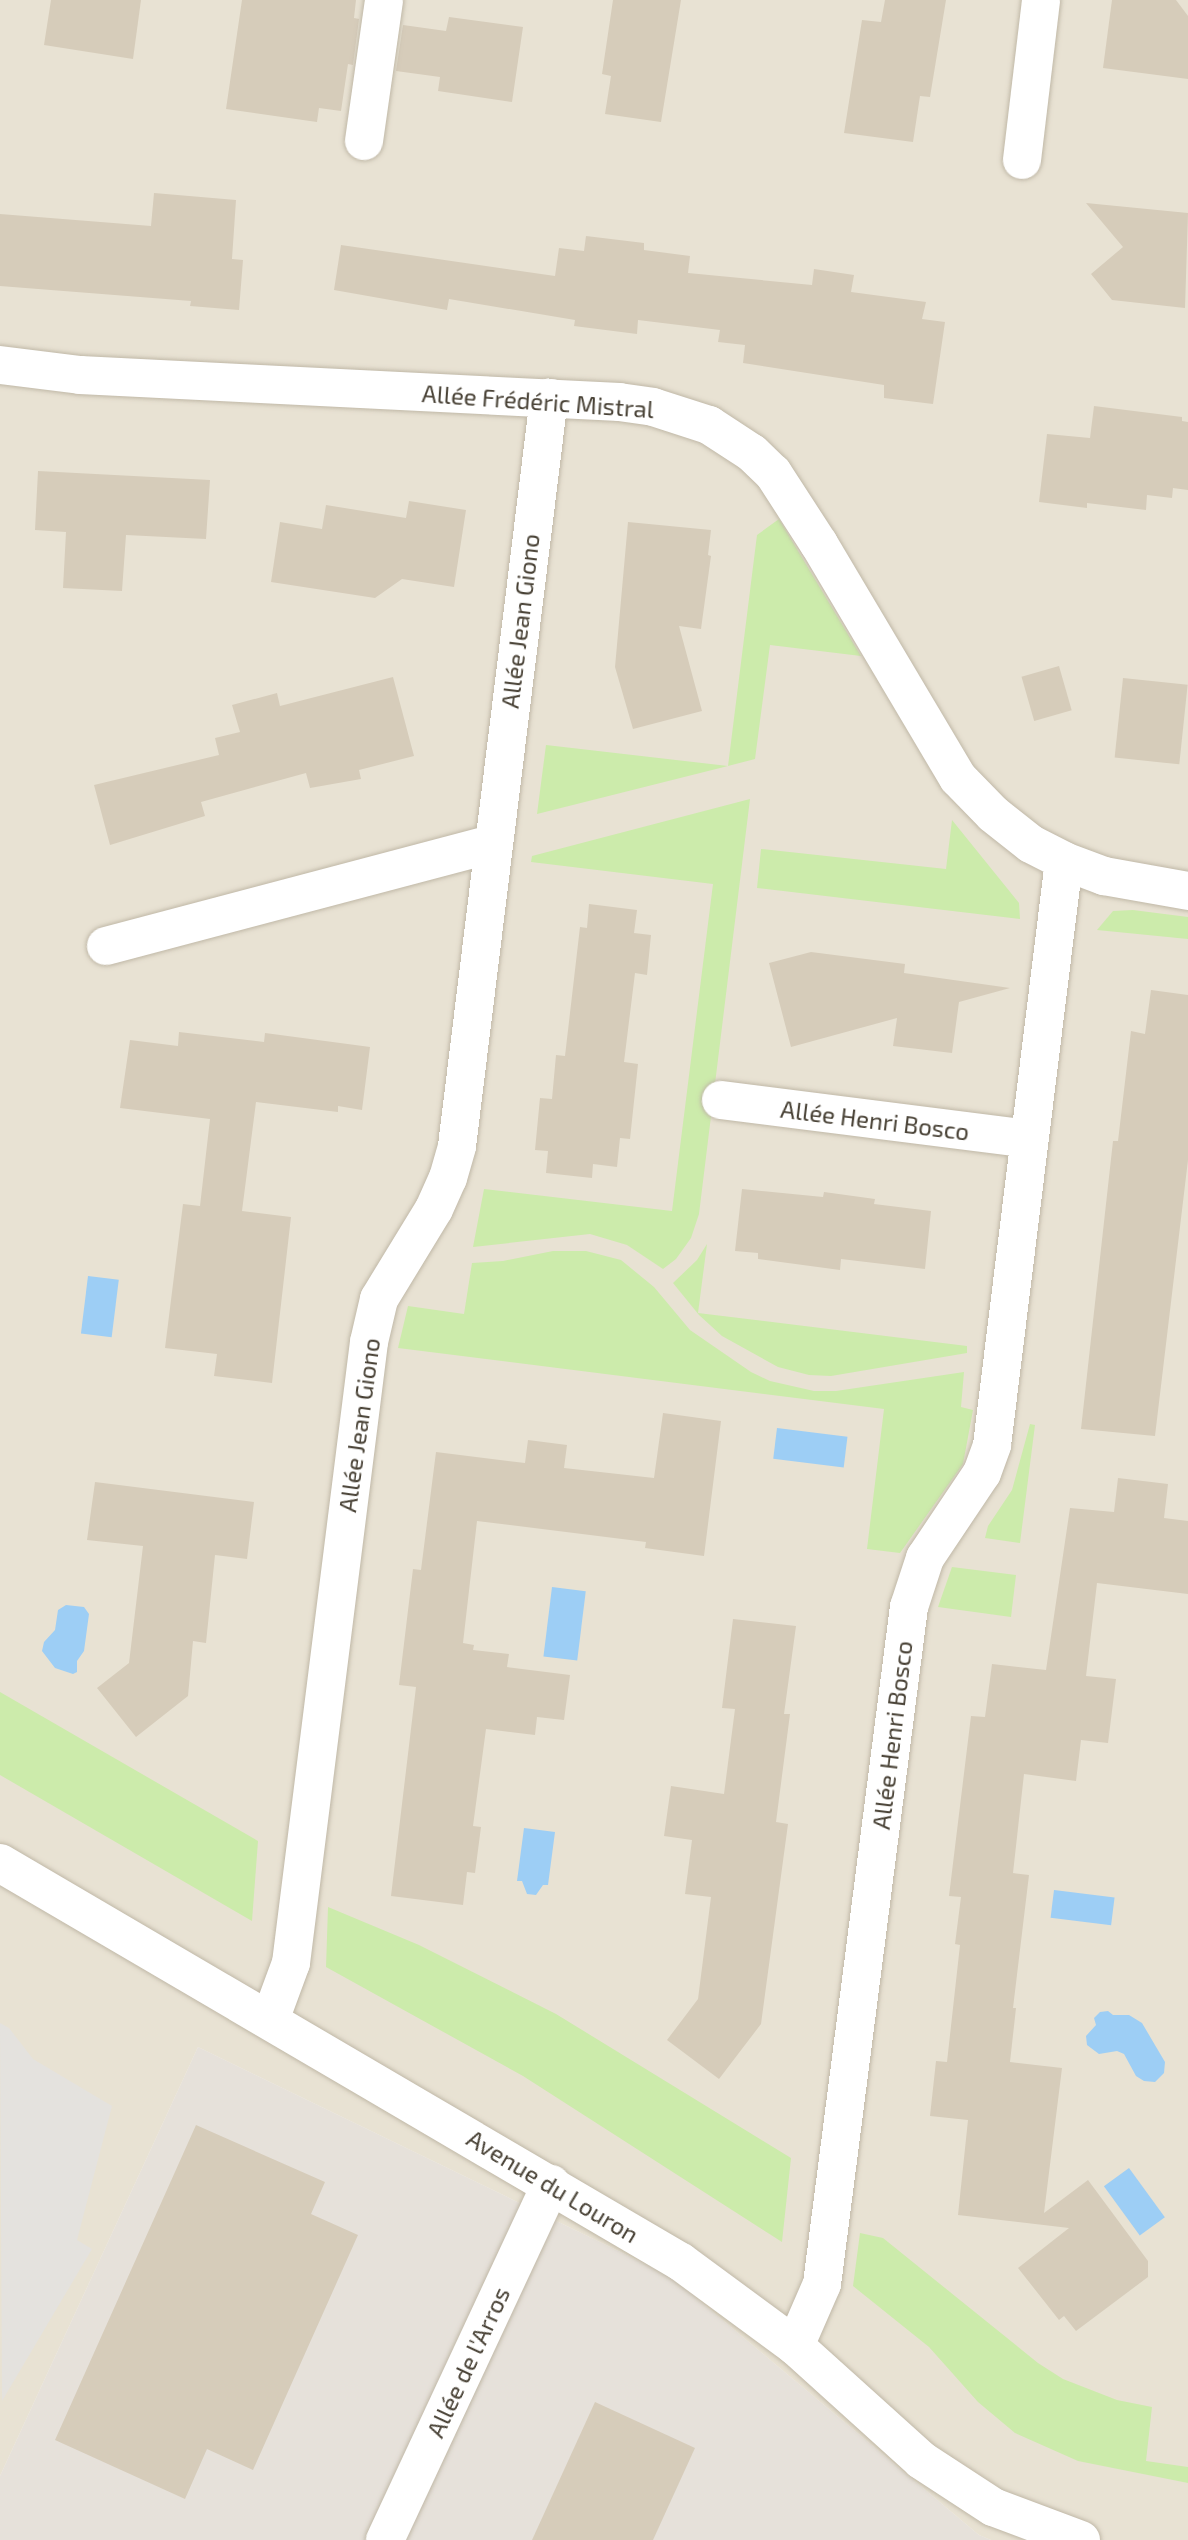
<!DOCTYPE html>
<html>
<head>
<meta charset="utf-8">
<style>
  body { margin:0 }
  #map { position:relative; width:1188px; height:2540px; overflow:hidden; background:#f4f0e6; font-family:"Exo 2",sans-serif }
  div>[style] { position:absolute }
  .residential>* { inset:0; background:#e8e2d3 }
  .industrial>* { inset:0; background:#e6e1da }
  .green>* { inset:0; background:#ccebab }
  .parking>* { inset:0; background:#e4e2de }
  .water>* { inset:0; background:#9dcef5; transform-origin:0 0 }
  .building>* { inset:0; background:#d6ccba; transform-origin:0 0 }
  .roads { filter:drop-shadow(0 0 2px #c0b8a7) drop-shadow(0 0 2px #c0b8a7) }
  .minor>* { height:38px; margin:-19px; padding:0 19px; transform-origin:19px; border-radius:19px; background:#fff }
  span { translate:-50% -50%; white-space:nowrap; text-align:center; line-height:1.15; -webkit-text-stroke:5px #fff; paint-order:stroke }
  .street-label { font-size:24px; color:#474034 }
</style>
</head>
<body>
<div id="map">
  <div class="residential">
    <i style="clip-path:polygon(0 0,1188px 0,1188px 2540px,991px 2540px,979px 2535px,670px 2276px,198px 2047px,0 2476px)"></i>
  </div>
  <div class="industrial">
    <i style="clip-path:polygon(198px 2047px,670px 2276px,979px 2535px,991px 2540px,0 2540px,0 2476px)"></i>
  </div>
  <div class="green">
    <i style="clip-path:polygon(779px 519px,861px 656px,770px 645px,755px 759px,728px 766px,537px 814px,546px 745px,728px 766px,757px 535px)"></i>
    <i style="clip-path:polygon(750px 799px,699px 1214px,691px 1238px,676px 1259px,663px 1269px,627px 1245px,590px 1234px,473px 1247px,484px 1189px,672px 1211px,713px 884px,531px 862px,532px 856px)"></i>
    <i style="clip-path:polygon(952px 820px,1019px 903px,1020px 919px,757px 888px,761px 849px,946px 869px)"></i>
    <i style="clip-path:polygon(1133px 910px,1188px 917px,1188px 939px,1097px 930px,1113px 911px)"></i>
    <i style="clip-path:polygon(707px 1244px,698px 1313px,967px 1346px,967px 1353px,831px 1376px,809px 1375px,778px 1367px,722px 1336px,699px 1315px,673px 1283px,697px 1260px)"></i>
    <i style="clip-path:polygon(553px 1251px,586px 1251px,621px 1260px,654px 1287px,690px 1330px,751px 1372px,770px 1381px,814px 1391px,836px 1391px,964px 1372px,961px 1407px,973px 1410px,963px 1464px,900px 1553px,867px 1549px,884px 1409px,398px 1348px,408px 1306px,464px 1314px,472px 1263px,503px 1261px)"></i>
    <i style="clip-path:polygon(1030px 1424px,1035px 1425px,1020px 1543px,985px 1538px,988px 1526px,1012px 1490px)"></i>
    <i style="clip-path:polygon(952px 1567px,1016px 1575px,1011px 1617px,938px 1607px)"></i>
    <i style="clip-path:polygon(0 1692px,258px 1841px,252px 1921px,0 1775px)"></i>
    <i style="clip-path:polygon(328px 1907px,419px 1945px,556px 2014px,791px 2158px,782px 2242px,523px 2076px,326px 1967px)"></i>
    <i style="clip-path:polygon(860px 2233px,883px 2238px,1038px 2363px,1063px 2379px,1117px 2400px,1152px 2407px,1146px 2461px,1188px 2467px,1188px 2483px,1078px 2461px,1015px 2433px,978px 2402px,929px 2347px,853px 2286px)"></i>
  </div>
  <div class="parking">
    <i style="clip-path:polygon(0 2023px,9px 2028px,33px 2059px,112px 2106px,77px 2240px,92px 2249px,2px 2401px)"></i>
  </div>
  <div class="water">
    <i style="left:88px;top:1276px;width:31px;height:58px;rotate:7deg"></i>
    <i style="left:777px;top:1428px;width:71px;height:31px;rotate:7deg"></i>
    <i style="left:552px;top:1587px;width:34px;height:70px;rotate:7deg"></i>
    <i style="clip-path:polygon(66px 1605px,84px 1607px,89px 1614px,84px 1651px,77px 1661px,77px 1672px,73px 1674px,55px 1668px,42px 1651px,44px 1642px,55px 1630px,58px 1610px)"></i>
    <i style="clip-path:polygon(524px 1828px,555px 1832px,548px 1885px,543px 1885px,536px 1895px,527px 1894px,522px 1881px,517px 1881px)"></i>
    <i style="left:1054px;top:1890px;width:61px;height:28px;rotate:7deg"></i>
    <i style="clip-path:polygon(1108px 2011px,1113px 2015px,1129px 2015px,1142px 2023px,1165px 2062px,1164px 2073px,1155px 2082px,1144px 2081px,1136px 2076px,1124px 2054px,1117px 2051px,1099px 2054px,1087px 2045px,1086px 2036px,1096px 2025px,1094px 2018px,1100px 2012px)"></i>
    <i style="left:1129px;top:2168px;width:61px;height:31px;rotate:54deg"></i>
  </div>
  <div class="building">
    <i style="clip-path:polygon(51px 0,141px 0,133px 59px,44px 45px)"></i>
    <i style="clip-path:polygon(242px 0,356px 0,354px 18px,359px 19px,353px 65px,348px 64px,341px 111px,319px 108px,317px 122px,226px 109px)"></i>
    <i style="clip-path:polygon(613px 0,681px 0,661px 122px,605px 114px,611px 76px,602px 74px)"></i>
    <i style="clip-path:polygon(885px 0,946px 0,930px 97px,920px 96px,913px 142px,844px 133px,862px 20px,881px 22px)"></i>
    <i style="clip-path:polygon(1112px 0,1176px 0,1188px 16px,1188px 79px,1103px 68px)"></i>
    <i style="clip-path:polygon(449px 17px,523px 27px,512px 102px,438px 91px,440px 77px,396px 71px,403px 25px,446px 31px)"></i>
    <i style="clip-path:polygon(154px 193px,236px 200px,232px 259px,243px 260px,239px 310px,190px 306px,191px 301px,0 286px,0 214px,151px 226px)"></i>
    <i style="clip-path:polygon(1086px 203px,1188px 213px,1185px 308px,1112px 300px,1091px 274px,1123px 247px)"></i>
    <i style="clip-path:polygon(586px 236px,644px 243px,644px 250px,690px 256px,688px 273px,812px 285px,814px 269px,854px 275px,851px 292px,926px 302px,922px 319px,945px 322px,933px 404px,884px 398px,884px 385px,743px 363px,745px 345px,718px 342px,720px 330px,638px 320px,637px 334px,574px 326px,575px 320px,449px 299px,447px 310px,334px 290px,341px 245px,555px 276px,559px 248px,584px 251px)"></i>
    <i style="clip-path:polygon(1094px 406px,1182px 417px,1182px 421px,1188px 422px,1188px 490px,1173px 488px,1172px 498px,1147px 495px,1146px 510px,1087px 503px,1087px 508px,1039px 502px,1047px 434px,1090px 438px)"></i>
    <i style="clip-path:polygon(38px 471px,210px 480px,206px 539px,126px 535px,122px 591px,63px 588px,66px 532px,35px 530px)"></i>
    <i style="clip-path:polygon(409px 501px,466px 510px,454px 587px,402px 579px,375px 598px,271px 582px,280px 522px,322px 529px,326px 505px,406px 518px)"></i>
    <i style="clip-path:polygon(628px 522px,711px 530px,708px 555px,711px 556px,701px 629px,679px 626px,702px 711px,633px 729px,615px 667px)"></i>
    <i style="left:1059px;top:666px;width:46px;height:39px;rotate:74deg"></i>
    <i style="clip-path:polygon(393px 677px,414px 756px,359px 770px,361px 779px,310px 788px,306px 773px,201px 802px,205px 816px,110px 845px,94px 785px,219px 755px,215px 738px,240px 732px,232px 705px,277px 693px,280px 706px)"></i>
    <i style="left:1123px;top:678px;width:65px;height:80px;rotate:6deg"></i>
    <i style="clip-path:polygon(589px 904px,637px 910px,634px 933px,651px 935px,647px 975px,635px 973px,624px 1062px,638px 1064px,630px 1139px,620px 1138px,617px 1167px,593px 1164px,592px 1178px,546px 1173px,548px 1151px,535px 1150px,540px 1098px,552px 1099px,556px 1055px,565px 1056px,580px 927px,587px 928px)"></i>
    <i style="clip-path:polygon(811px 952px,905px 964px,904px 973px,1010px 988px,959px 1002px,952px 1053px,893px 1046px,897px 1018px,791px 1047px,769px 963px)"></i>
    <i style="clip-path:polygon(1151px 990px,1188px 995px,1188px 1160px,1155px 1436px,1081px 1429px,1113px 1141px,1118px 1141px,1131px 1031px,1145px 1034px)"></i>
    <i style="clip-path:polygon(179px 1032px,264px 1042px,265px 1033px,370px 1047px,362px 1110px,338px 1106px,338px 1112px,256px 1102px,242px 1211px,291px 1217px,272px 1383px,214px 1376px,217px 1354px,165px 1348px,183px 1204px,200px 1206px,210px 1119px,120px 1108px,130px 1040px,178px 1046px)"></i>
    <i style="clip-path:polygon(742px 1189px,823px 1197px,824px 1192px,875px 1199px,874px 1204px,931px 1211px,925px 1269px,841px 1259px,840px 1270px,758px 1259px,758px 1253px,735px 1251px)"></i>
    <i style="clip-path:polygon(663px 1413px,721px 1421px,704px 1556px,645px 1548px,646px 1542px,477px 1521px,463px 1643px,474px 1645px,473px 1650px,509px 1654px,507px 1667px,570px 1675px,564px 1720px,537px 1717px,535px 1735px,486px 1729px,473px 1826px,481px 1827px,475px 1873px,467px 1872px,463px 1905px,391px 1896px,416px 1687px,399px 1685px,413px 1569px,421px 1570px,436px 1452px,525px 1463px,528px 1440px,567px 1445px,564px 1468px,654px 1478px)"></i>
    <i style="clip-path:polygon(1118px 1478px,1168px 1484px,1164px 1518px,1188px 1521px,1188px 1594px,1097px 1583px,1086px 1676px,1116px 1679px,1108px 1743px,1081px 1740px,1076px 1781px,1024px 1774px,1013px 1873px,1029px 1875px,1013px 2008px,1016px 2008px,1010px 2062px,1062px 2068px,1044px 2213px,1088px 2180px,1148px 2261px,1148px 2277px,1076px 2331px,1064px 2316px,1059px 2320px,1018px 2268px,1069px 2228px,958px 2215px,968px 2120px,930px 2116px,936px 2061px,947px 2062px,960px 1945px,955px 1944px,961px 1897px,949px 1896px,971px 1716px,985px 1717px,992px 1664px,1046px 1670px,1070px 1508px,1114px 1512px)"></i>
    <i style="clip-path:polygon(95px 1482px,254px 1502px,247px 1559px,215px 1555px,206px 1643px,193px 1641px,188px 1696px,136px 1737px,97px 1688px,129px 1663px,143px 1546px,87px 1540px)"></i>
    <i style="clip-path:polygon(733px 1619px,796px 1626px,784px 1714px,790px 1714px,776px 1822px,788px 1824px,761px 2024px,719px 2079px,667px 2040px,698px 1999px,711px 1897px,685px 1894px,692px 1840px,664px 1836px,671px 1786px,724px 1794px,735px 1709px,722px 1708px)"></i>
    <i style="clip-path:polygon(196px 2125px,325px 2182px,311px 2214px,358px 2235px,253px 2470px,207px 2449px,185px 2499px,55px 2440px)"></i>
    <i style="clip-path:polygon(595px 2402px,695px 2448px,653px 2540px,532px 2540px)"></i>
  </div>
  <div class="roads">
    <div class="minor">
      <i style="left:364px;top:141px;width:142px;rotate:-81.9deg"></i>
      <i style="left:1022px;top:160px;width:161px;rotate:-83.2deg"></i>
      <i style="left:0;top:365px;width:81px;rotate:7.1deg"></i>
      <i style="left:80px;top:375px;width:540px;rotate:2.87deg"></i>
      <i style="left:619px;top:402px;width:34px;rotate:8deg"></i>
      <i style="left:653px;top:407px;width:59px;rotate:17.8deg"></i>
      <i style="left:709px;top:425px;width:51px;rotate:33.1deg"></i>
      <i style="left:752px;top:453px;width:29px;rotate:44deg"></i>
      <i style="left:773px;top:473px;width:85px;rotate:57.1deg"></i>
      <i style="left:819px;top:544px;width:272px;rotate:59.3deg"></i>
      <i style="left:958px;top:778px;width:50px;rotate:45.8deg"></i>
      <i style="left:993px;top:814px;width:48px;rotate:38.3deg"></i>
      <i style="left:1031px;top:844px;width:37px;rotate:27deg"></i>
      <i style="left:1064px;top:861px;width:43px;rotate:20.6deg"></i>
      <i style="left:1104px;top:876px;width:85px;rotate:10.1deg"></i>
      <i style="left:106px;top:946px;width:399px;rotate:-14.8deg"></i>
      <i style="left:721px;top:1100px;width:310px;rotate:7.2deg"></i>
      <i style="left:0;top:1863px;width:789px;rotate:30.37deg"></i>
      <i style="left:681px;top:2262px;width:142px;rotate:36.4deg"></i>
      <i style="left:795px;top:2346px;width:170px;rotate:42.1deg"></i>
      <i style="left:921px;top:2460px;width:86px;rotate:33.1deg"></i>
      <i style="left:993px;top:2507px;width:94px;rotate:20.6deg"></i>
      <i style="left:270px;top:2020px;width:61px;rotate:-69.8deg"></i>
      <i style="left:291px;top:1963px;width:626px;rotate:-82.84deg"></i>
      <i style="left:369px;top:1342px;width:44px;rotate:-76.9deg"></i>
      <i style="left:379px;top:1299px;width:105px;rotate:-58.6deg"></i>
      <i style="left:434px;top:1209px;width:34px;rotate:-66deg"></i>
      <i style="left:448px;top:1178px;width:33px;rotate:-74deg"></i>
      <i style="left:457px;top:1146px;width:754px;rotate:-82.99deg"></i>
      <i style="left:795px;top:2346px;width:68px;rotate:-66.5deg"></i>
      <i style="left:822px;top:2284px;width:683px;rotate:-82.68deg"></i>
      <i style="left:909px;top:1607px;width:52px;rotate:-71.9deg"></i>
      <i style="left:925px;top:1558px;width:102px;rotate:-56.2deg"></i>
      <i style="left:982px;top:1473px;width:30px;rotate:-70deg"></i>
      <i style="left:992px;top:1445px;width:588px;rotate:-82.97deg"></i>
      <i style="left:385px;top:2540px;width:393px;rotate:-65deg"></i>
    </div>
  </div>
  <div class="street-label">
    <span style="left:538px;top:401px;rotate:4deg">Allée Frédéric Mistral</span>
    <span style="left:520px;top:621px;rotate:-83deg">Allée Jean Giono</span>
    <span style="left:875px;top:1120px;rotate:7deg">Allée Henri Bosco</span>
    <span style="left:359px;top:1425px;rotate:-82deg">Allée Jean Giono</span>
    <span style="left:892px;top:1735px;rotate:-83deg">Allée Henri Bosco</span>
    <span style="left:553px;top:2186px;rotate:31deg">Avenue du Louron</span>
    <span style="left:468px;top:2362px;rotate:-65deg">Allée de l'Arros</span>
  </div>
</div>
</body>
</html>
